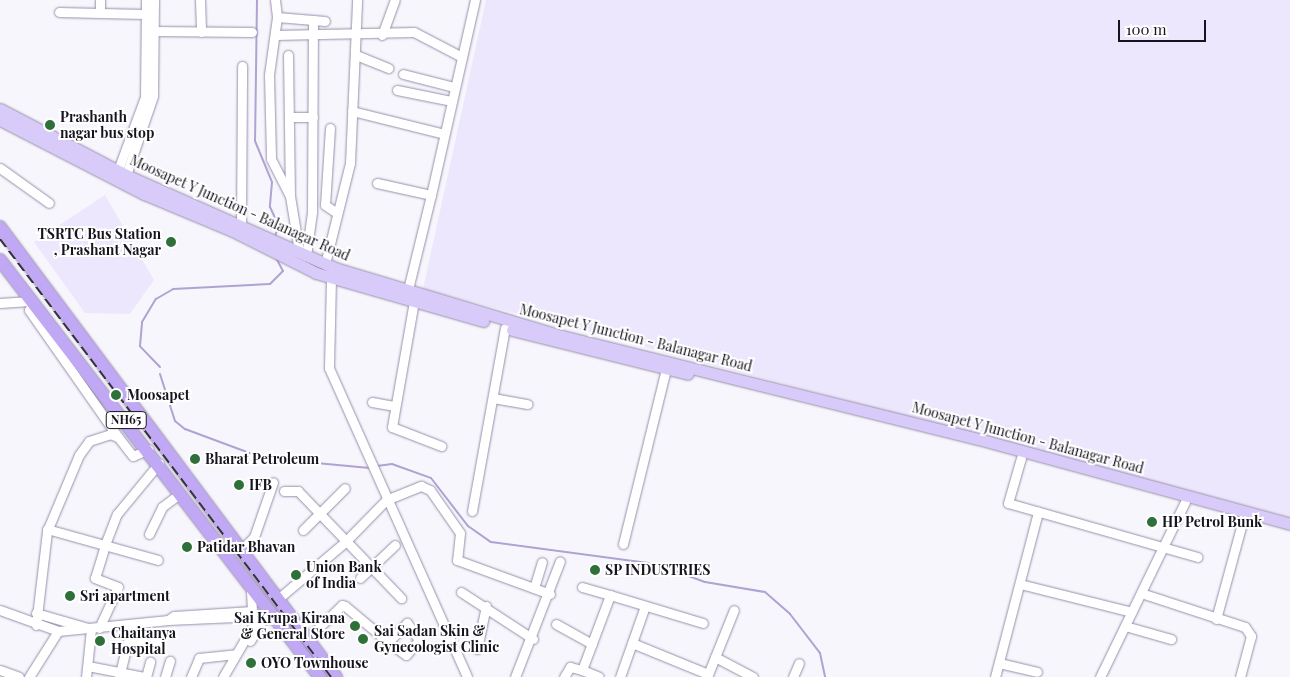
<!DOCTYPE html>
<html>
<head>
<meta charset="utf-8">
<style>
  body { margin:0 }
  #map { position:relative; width:1290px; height:677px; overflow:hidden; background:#f7f6fc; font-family:"Playfair Display",serif }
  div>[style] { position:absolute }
  .built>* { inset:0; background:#ede7fd }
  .stream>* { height:2px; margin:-1px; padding:0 1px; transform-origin:1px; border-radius:1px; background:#b0a2d2 }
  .roads { filter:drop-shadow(0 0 1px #978fab) drop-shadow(0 0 1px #978fab) }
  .minor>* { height:9px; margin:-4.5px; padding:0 4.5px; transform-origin:4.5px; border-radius:4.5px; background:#fff }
  .major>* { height:11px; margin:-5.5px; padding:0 5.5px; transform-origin:5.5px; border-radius:5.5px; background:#d9cbf9 }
  .highway>* { height:12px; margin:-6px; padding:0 6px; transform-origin:6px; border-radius:6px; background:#c0a8f5 }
  .rail>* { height:2px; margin-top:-1px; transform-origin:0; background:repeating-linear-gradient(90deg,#333039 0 10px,transparent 0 15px) }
  .dots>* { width:14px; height:14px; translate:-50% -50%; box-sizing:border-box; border:2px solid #fff; border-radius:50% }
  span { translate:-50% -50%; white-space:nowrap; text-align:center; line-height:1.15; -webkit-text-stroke:4px #fff; paint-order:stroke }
  .shield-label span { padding:1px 4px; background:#fff; border:1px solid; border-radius:4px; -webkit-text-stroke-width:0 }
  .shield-label { font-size:12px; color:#17141e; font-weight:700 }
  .poi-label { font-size:14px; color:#17141e; font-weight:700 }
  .left { translate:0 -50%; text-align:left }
  .right { translate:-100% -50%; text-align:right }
  .street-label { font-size:14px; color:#17141e }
  .scale { position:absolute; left:1118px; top:20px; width:88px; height:22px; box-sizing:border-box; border:2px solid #17141e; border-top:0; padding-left:6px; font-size:15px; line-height:18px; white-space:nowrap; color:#17141e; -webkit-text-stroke:4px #fff; paint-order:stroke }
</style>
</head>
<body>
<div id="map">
  <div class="built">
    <i style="clip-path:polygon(486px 0,1290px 0,1290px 517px,423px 289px)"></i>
    <i style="clip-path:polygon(105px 195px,154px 280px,130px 314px,85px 313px,34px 242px)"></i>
  </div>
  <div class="stream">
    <i style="left:257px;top:0;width:141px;rotate:90.8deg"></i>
    <i style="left:255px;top:141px;width:44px;rotate:67.5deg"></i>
    <i style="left:272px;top:182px;width:25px;rotate:95deg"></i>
    <i style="left:270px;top:207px;width:21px;rotate:65deg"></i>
    <i style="left:279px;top:226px;width:11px;rotate:112deg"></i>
    <i style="left:160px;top:367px;width:29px;rotate:-134deg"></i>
    <i style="left:140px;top:346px;width:24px;rotate:-85deg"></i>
    <i style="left:142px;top:322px;width:27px;rotate:-59deg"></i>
    <i style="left:156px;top:299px;width:20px;rotate:-30deg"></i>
    <i style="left:173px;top:289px;width:97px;rotate:-3deg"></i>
    <i style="left:270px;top:284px;width:18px;rotate:-45deg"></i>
    <i style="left:283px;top:271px;width:15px;rotate:-118deg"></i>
    <i style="left:160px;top:374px;width:49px;rotate:72.3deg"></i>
    <i style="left:175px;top:421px;width:13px;rotate:39deg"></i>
    <i style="left:185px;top:429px;width:83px;rotate:20.4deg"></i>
    <i style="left:263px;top:458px;width:107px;rotate:5.3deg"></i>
    <i style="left:377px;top:466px;width:15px;rotate:-8deg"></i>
    <i style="left:392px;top:464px;width:41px;rotate:19.7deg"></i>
    <i style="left:431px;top:478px;width:61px;rotate:52.4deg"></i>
    <i style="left:468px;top:526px;width:28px;rotate:35deg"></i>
    <i style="left:491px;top:542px;width:166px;rotate:7.6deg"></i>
    <i style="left:656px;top:564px;width:52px;rotate:20.2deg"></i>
    <i style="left:705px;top:582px;width:61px;rotate:9.5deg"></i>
    <i style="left:765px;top:592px;width:33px;rotate:41deg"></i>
    <i style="left:790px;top:614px;width:49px;rotate:52.4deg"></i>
    <i style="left:820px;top:653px;width:25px;rotate:78deg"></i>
  </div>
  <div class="roads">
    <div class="minor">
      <i style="left:100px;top:0;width:13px;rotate:90deg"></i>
      <i style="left:100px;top:13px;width:45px;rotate:1.3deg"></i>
      <i style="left:200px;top:0;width:32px;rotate:88deg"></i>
      <i style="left:275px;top:0;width:17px;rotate:83deg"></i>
      <i style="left:277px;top:17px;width:59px;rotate:97.9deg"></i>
      <i style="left:269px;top:75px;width:84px;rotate:88.6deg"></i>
      <i style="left:271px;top:159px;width:42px;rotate:62.8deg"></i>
      <i style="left:290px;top:196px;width:56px;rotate:80.7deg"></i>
      <i style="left:59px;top:12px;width:41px;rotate:1.4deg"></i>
      <i style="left:277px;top:17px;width:48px;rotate:4.8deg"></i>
      <i style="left:154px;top:31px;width:98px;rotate:0.6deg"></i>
      <i style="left:275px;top:35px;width:139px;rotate:-1.2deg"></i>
      <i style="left:414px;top:32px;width:54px;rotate:27.5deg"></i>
      <i style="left:382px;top:35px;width:37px;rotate:-70deg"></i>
      <i style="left:288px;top:55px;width:140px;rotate:89.2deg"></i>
      <i style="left:356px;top:55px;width:35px;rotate:22deg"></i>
      <i style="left:403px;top:74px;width:53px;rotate:14.3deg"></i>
      <i style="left:397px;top:90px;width:55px;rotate:11.5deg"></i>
      <i style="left:352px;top:111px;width:95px;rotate:14deg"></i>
      <i style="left:289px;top:117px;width:24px"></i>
      <i style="left:330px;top:128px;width:77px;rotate:93.7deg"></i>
      <i style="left:325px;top:205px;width:14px;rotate:34deg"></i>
      <i style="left:0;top:168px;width:60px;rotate:35.5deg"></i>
      <i style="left:118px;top:170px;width:78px;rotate:-69.7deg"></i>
      <i style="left:145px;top:97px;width:97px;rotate:-89.4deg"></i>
      <i style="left:126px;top:175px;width:83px;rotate:-71.1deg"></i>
      <i style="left:153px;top:96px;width:96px;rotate:-89.4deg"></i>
      <i style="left:377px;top:183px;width:55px;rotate:12.5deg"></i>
      <i style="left:431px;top:195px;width:97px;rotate:103.7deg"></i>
      <i style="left:431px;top:195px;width:200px;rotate:-77.3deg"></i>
      <i style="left:241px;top:223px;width:157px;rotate:-89.6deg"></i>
      <i style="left:306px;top:256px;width:44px;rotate:-82.2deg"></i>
      <i style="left:312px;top:212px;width:192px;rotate:-89.7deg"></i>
      <i style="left:325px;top:264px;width:104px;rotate:-76.1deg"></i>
      <i style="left:350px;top:163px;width:163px;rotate:-87.5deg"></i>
      <i style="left:331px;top:279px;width:89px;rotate:91.3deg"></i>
      <i style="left:329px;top:368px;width:338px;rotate:65.9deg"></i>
      <i style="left:414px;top:301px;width:128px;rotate:99.9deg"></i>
      <i style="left:392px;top:427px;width:53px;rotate:21.2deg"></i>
      <i style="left:0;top:303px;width:30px;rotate:-4deg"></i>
      <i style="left:33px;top:305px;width:6px;rotate:129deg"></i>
      <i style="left:29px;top:310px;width:155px;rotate:55deg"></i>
      <i style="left:493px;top:398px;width:35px;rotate:10deg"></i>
      <i style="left:372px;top:402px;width:22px;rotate:10deg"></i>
      <i style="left:1021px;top:458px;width:47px;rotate:106.1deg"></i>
      <i style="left:1008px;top:503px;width:197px;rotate:15.9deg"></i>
      <i style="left:284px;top:491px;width:14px"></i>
      <i style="left:298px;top:491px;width:149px;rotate:46.1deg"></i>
      <i style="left:472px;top:511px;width:186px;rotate:-79.8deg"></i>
      <i style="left:47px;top:529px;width:115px;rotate:15.6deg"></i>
      <i style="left:303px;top:530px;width:59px;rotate:-45deg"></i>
      <i style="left:149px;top:534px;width:30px;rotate:-64deg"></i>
      <i style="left:162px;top:507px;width:21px;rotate:-37deg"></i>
      <i style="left:623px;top:544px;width:180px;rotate:-76.2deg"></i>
      <i style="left:242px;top:549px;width:17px;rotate:-45deg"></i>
      <i style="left:254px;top:537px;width:58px;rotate:-70.9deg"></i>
      <i style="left:360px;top:578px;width:48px;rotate:-43.3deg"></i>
      <i style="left:1020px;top:584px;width:115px;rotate:14deg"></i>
      <i style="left:582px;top:587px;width:29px;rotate:16deg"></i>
      <i style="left:534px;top:588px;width:27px;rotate:-73deg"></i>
      <i style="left:461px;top:592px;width:86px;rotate:33.1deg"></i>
      <i style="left:1141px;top:593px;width:109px;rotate:18.1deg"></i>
      <i style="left:1245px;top:627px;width:11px;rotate:56deg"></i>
      <i style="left:1251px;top:636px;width:42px;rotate:105deg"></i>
      <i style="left:279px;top:598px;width:87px;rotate:-40.3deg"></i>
      <i style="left:345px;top:542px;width:59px;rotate:-45.7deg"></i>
      <i style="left:386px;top:500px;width:38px;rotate:-22deg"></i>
      <i style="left:421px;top:486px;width:10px;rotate:24deg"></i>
      <i style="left:430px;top:490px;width:52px;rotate:55.1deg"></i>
      <i style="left:460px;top:533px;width:27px;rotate:96deg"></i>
      <i style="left:457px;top:560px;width:99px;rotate:20.1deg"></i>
      <i style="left:0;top:610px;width:62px;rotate:19.9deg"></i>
      <i style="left:58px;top:631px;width:111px;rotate:-5.7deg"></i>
      <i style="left:168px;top:620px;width:90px;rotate:-2.5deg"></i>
      <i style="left:258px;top:616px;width:22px;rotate:13deg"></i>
      <i style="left:36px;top:613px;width:57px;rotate:16.2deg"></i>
      <i style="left:91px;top:629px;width:48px;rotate:95.9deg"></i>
      <i style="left:1216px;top:619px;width:107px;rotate:-74.8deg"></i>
      <i style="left:168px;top:620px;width:7px;rotate:-34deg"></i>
      <i style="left:174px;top:616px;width:78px;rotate:-3.7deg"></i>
      <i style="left:252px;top:611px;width:21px;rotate:-93deg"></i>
      <i style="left:556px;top:624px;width:41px;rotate:29.1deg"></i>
      <i style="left:36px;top:625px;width:95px;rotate:-83.3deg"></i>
      <i style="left:47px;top:531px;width:82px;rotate:-67.2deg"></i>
      <i style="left:79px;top:455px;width:17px;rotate:-54deg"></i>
      <i style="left:89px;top:441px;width:22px;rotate:-18deg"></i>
      <i style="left:110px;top:434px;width:9px;rotate:21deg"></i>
      <i style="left:118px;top:437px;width:24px;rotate:52deg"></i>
      <i style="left:133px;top:456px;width:17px;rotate:-24deg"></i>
      <i style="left:1125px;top:626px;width:48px;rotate:15.8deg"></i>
      <i style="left:99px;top:628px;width:45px;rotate:-65.1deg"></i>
      <i style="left:118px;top:587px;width:25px;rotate:-159deg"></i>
      <i style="left:95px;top:578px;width:38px;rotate:-73deg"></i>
      <i style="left:106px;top:542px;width:30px;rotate:-69deg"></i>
      <i style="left:117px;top:514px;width:66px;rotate:-50.5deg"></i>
      <i style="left:309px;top:637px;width:46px;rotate:-44.1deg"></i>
      <i style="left:342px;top:605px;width:3px;rotate:18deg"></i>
      <i style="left:345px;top:606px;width:56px;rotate:39.9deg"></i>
      <i style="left:388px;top:642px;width:22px;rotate:36deg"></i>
      <i style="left:406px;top:655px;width:20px;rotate:-49deg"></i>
      <i style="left:419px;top:640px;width:21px;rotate:-125deg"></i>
      <i style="left:407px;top:623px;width:27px;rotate:135deg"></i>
      <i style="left:250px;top:641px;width:27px;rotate:-59deg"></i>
      <i style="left:632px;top:643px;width:82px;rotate:22.2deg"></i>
      <i style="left:477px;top:649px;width:44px;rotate:-78.2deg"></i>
      <i style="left:715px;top:657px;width:43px;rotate:27.8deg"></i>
      <i style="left:999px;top:663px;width:39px;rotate:13deg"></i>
      <i style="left:88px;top:666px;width:57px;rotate:11.1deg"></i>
      <i style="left:0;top:670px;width:20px;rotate:20deg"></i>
      <i style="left:582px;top:670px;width:18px;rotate:22deg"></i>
      <i style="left:29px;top:677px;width:54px;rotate:-57.8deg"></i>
      <i style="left:119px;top:677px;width:36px;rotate:-76deg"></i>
      <i style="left:128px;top:642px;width:31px;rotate:-4deg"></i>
      <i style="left:146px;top:677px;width:16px;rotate:-75deg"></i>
      <i style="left:165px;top:677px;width:17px;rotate:-73deg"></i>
      <i style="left:191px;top:677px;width:21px;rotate:-67deg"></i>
      <i style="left:199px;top:658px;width:37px;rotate:-6deg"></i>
      <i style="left:223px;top:677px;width:72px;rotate:-59.9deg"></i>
      <i style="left:515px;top:677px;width:124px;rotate:-68.8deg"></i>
      <i style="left:564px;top:677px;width:12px;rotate:-59deg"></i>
      <i style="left:570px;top:667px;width:12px;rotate:14deg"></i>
      <i style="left:582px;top:670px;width:80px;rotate:-69.5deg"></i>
      <i style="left:610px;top:595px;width:97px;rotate:16.8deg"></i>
      <i style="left:620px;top:677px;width:75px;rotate:-70.6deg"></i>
      <i style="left:707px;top:677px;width:72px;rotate:-68.1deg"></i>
      <i style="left:793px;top:677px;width:15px;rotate:-67deg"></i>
      <i style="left:995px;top:677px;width:171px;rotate:-75.4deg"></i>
      <i style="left:1100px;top:677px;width:195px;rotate:-64.1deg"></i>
    </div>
    <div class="major">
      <i style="left:0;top:109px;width:142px;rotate:27.6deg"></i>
      <i style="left:126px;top:175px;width:229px;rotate:24deg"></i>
      <i style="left:335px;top:268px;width:237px;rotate:16.7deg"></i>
      <i style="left:562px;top:336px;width:429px;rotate:13.9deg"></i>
      <i style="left:978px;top:439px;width:323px;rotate:15.2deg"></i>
      <i style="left:0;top:120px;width:162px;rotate:27.2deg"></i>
      <i style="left:144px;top:194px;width:96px;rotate:22.6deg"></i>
      <i style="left:233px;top:231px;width:93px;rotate:26.8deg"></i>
      <i style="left:316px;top:273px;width:174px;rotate:16deg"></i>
      <i style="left:512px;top:330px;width:181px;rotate:14deg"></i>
    </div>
    <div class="highway">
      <i style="left:0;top:227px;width:562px;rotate:53.25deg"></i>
      <i style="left:0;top:260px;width:526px;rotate:52.5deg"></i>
    </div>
  </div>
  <div class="rail">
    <i style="left:0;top:239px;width:549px;rotate:52.92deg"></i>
  </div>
  <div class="dots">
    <i style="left:50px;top:125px;background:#2d703a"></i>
    <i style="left:171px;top:242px;background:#2d703a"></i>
    <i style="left:116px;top:395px;background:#2d703a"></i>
    <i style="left:195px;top:459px;background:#2d703a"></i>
    <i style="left:239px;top:485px;background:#2d703a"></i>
    <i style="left:1152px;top:522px;background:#2d703a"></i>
    <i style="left:187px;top:547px;background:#2d703a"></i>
    <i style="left:595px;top:570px;background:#2d703a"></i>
    <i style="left:296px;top:575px;background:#2d703a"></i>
    <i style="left:70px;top:596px;background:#2d703a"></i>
    <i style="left:355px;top:626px;background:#2d703a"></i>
    <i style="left:363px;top:639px;background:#2d703a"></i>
    <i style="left:100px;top:641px;background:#2d703a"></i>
    <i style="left:251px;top:663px;background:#2d703a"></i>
  </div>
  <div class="shield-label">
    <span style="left:126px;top:420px">NH65</span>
  </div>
  <div class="poi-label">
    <span class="left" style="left:60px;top:125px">Prashanth<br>nagar bus stop</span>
    <span class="right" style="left:161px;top:242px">TSRTC Bus Station<br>, Prashant Nagar</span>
    <span class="left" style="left:127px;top:395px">Moosapet</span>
    <span class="left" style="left:205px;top:459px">Bharat Petroleum</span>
    <span class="left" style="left:249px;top:485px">IFB</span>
    <span class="left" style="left:1162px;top:522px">HP Petrol Bunk</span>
    <span class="left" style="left:197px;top:547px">Patidar Bhavan</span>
    <span class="left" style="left:306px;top:575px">Union Bank<br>of India</span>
    <span class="left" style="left:605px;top:570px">SP INDUSTRIES</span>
    <span class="left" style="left:80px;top:596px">Sri apartment</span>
    <span class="right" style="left:345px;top:626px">Sai Krupa Kirana<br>&amp; General Store</span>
    <span class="left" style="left:374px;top:639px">Sai Sadan Skin &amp;<br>Gynecologist Clinic</span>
    <span class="left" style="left:111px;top:641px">Chaitanya<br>Hospital</span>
    <span class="left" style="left:261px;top:663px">OYO Townhouse</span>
  </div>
  <div class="street-label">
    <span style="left:240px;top:208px;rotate:24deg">Moosapet Y Junction - Balanagar Road</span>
    <span style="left:636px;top:338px;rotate:14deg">Moosapet Y Junction - Balanagar Road</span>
    <span style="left:1028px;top:438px;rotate:15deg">Moosapet Y Junction - Balanagar Road</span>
  </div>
  <div class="scale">100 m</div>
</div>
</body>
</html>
